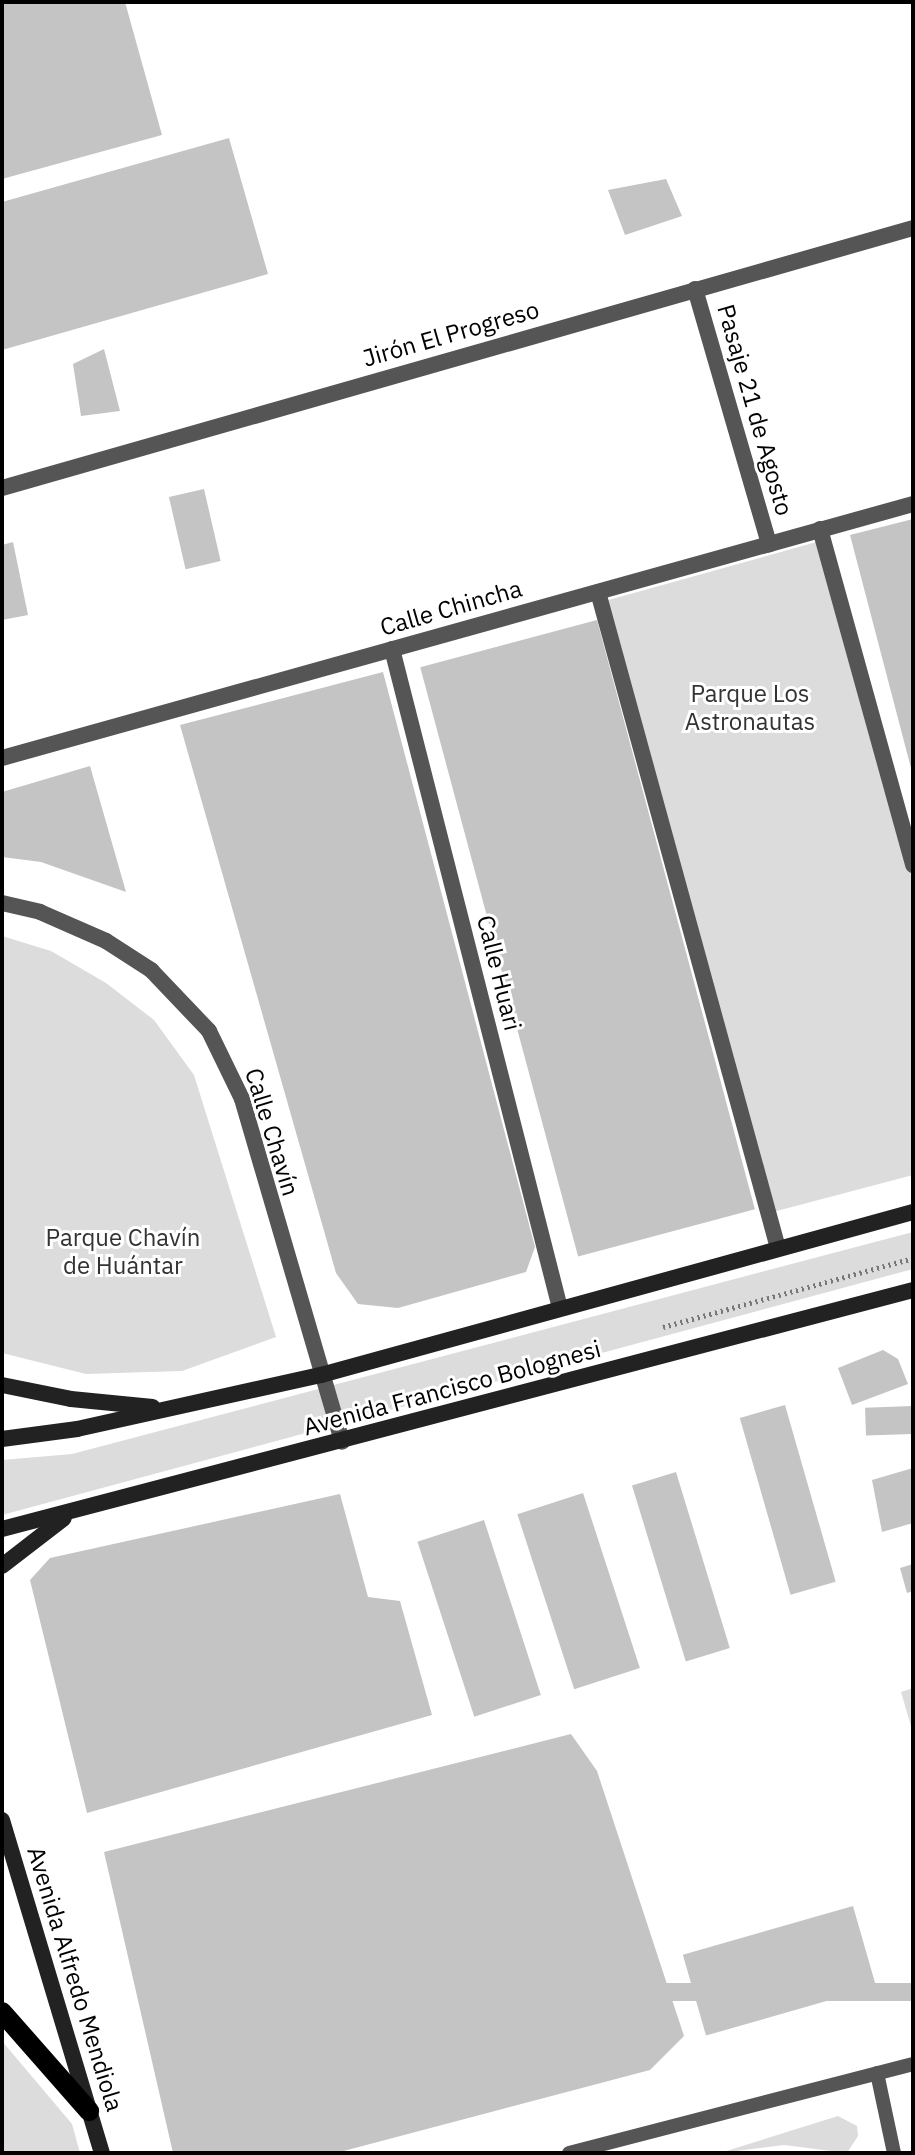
<!DOCTYPE html>
<html>
<head>
<meta charset="utf-8">
<style>
  body { margin:0 }
  #map { position:relative; width:915px; height:2155px; overflow:hidden; background:#fff; font-family:"IBM Plex Sans",sans-serif }
  div>[style] { position:absolute }
  .green>* { inset:0; background:#dcdcdc }
  .building>* { inset:0; background:#c4c4c4; transform-origin:0 0 }
  .path>* { height:5px; margin-top:-2.5px; transform-origin:0; background:repeating-linear-gradient(90deg,#777 0 2px,transparent 0 6px) }
  .service>* { height:14px; margin:-7px; padding:0 7px; transform-origin:7px; border-radius:7px; background:#555 }
  .minor>* { height:16px; margin:-8px; padding:0 8px; transform-origin:8px; border-radius:8px; background:#555 }
  .secondary>* { height:16px; margin:-8px; padding:0 8px; transform-origin:8px; border-radius:8px; background:#222 }
  .primary>* { height:20px; margin:-10px; padding:0 10px; transform-origin:10px; border-radius:10px; background:#000 }
  span { translate:-50% -50%; white-space:nowrap; text-align:center; line-height:1.15; -webkit-text-stroke:6px #fff; paint-order:stroke }
  .street-label { font-size:24px; color:#000 }
  .park-label { font-size:24px; color:#333 }
  .frame { position:absolute; inset:0; border:4px solid #000; pointer-events:none }
</style>
</head>
<body>
<div id="map">
  <div class="green">
    <i style="clip-path:polygon(820px 541px,913px 883px,913px 1175px,773px 1212px,605px 601px)"></i>
    <i style="clip-path:polygon(2px 936px,51px 951px,106px 983px,154px 1020px,194px 1075px,276px 1337px,182px 1371px,86px 1374px,2px 1353px)"></i>
    <i style="clip-path:polygon(913px 1232px,913px 1269px,2px 1515px,2px 1460px,72px 1454px)"></i>
    <i style="clip-path:polygon(913px 1688px,913px 1733px,901px 1692px)"></i>
    <i style="clip-path:polygon(2px 2041px,72px 2124px,80px 2153px,2px 2153px)"></i>
    <i style="clip-path:polygon(838px 2116px,857px 2126px,858px 2136px,847px 2153px,784px 2145px,720px 2153px)"></i>
  </div>
  <div class="building">
    <i style="clip-path:polygon(2px 2px,125px 2px,162px 135px,2px 179px)"></i>
    <i style="clip-path:polygon(229px 138px,268px 274px,2px 350px,2px 202px)"></i>
    <i style="clip-path:polygon(666px 179px,682px 216px,625px 235px,608px 190px)"></i>
    <i style="clip-path:polygon(104px 349px,120px 411px,81px 416px,73px 364px)"></i>
    <i style="left:204px;top:489px;width:74px;height:36px;rotate:77deg"></i>
    <i style="clip-path:polygon(913px 519px,913px 772px,912px 772px,850px 535px)"></i>
    <i style="clip-path:polygon(13px 542px,28px 615px,2px 620px,2px 545px)"></i>
    <i style="left:597px;top:620px;width:610px;height:183px;rotate:75deg"></i>
    <i style="clip-path:polygon(383px 672px,535px 1247px,526px 1272px,398px 1308px,358px 1304px,336px 1273px,180px 725px)"></i>
    <i style="clip-path:polygon(90px 766px,126px 892px,41px 862px,2px 857px,2px 792px)"></i>
    <i style="clip-path:polygon(883px 1350px,898px 1359px,908px 1384px,852px 1405px,838px 1368px)"></i>
    <i style="left:785px;top:1405px;width:184px;height:47px;rotate:74deg"></i>
    <i style="left:912px;top:1406px;width:28px;height:47px;rotate:88deg"></i>
    <i style="clip-path:polygon(913px 1468px,913px 1523px,882px 1532px,872px 1480px)"></i>
    <i style="left:676px;top:1472px;width:184px;height:46px;rotate:73deg"></i>
    <i style="left:583px;top:1493px;width:184px;height:69px;rotate:72deg"></i>
    <i style="clip-path:polygon(340px 1494px,368px 1597px,400px 1601px,432px 1715px,87px 1813px,30px 1580px,50px 1558px)"></i>
    <i style="left:484px;top:1520px;width:184px;height:70px;rotate:72deg"></i>
    <i style="clip-path:polygon(913px 1564px,913px 1591px,907px 1593px,900px 1568px)"></i>
    <i style="clip-path:polygon(571px 1734px,597px 1771px,684px 2036px,650px 2070px,336px 2153px,173px 2153px,104px 1852px)"></i>
    <i style="left:853px;top:1906px;width:84px;height:177px;rotate:74deg"></i>
    <i style="left:913px;top:1983px;width:18px;height:249px;rotate:90deg"></i>
  </div>
  <div class="path">
    <i style="left:663px;top:1327px;width:259px;rotate:-15.4deg"></i>
  </div>
  <div class="service">
    <i style="left:877px;top:2073px;width:82px;rotate:78deg"></i>
    <i style="left:569px;top:2153px;width:355px;rotate:-14.5deg"></i>
  </div>
  <div class="minor">
    <i style="left:695px;top:289px;width:266px;rotate:73.8deg"></i>
    <i style="left:2px;top:488px;width:947px;rotate:-15.93deg"></i>
    <i style="left:820px;top:529px;width:349px;rotate:74.5deg"></i>
    <i style="left:598px;top:592px;width:680px;rotate:74.66deg"></i>
    <i style="left:392px;top:649px;width:680px;rotate:75.7deg"></i>
    <i style="left:2px;top:758px;width:946px;rotate:-15.58deg"></i>
    <i style="left:2px;top:903px;width:39px;rotate:13deg"></i>
    <i style="left:40px;top:912px;width:72px;rotate:23.7deg"></i>
    <i style="left:106px;top:941px;width:54px;rotate:32.8deg"></i>
    <i style="left:151px;top:970px;width:84px;rotate:46.4deg"></i>
    <i style="left:209px;top:1031px;width:76px;rotate:64.1deg"></i>
    <i style="left:242px;top:1099px;width:357px;rotate:73.7deg"></i>
  </div>
  <div class="secondary">
    <i style="left:2px;top:1385px;width:70px;rotate:11.5deg"></i>
    <i style="left:71px;top:1399px;width:82px;rotate:5.6deg"></i>
    <i style="left:2px;top:1439px;width:76px;rotate:-7.6deg"></i>
    <i style="left:77px;top:1429px;width:250px;rotate:-12.5deg"></i>
    <i style="left:321px;top:1375px;width:614px;rotate:-15.39deg"></i>
    <i style="left:2px;top:1529px;width:942px;rotate:-14.7deg"></i>
    <i style="left:2px;top:1566px;width:78px;rotate:-37.7deg"></i>
    <i style="left:2px;top:1820px;width:348px;rotate:73.3deg"></i>
  </div>
  <div class="primary">
    <i style="left:2px;top:2012px;width:132px;rotate:48.7deg"></i>
  </div>
  <div class="street-label">
    <span style="left:451px;top:334px;rotate:-16deg">Jirón El Progreso</span>
    <span style="left:755px;top:410px;rotate:74deg">Pasaje 21 de Agosto</span>
    <span style="left:451px;top:608px;rotate:-16deg">Calle Chincha</span>
    <span style="left:499px;top:973px;rotate:76deg">Calle Huari</span>
    <span style="left:272px;top:1132px;rotate:73deg">Calle Chavín</span>
    <span style="left:452px;top:1388px;rotate:-15deg">Avenida Francisco Bolognesi</span>
    <span style="left:75px;top:1979px;rotate:73deg">Avenida Alfredo Mendiola</span>
  </div>
  <div class="park-label">
    <span style="left:750px;top:708px">Parque Los<br>Astronautas</span>
    <span style="left:123px;top:1252px">Parque Chavín<br>de Huántar</span>
  </div>
  <div class="frame"></div>
</div>
</body>
</html>
